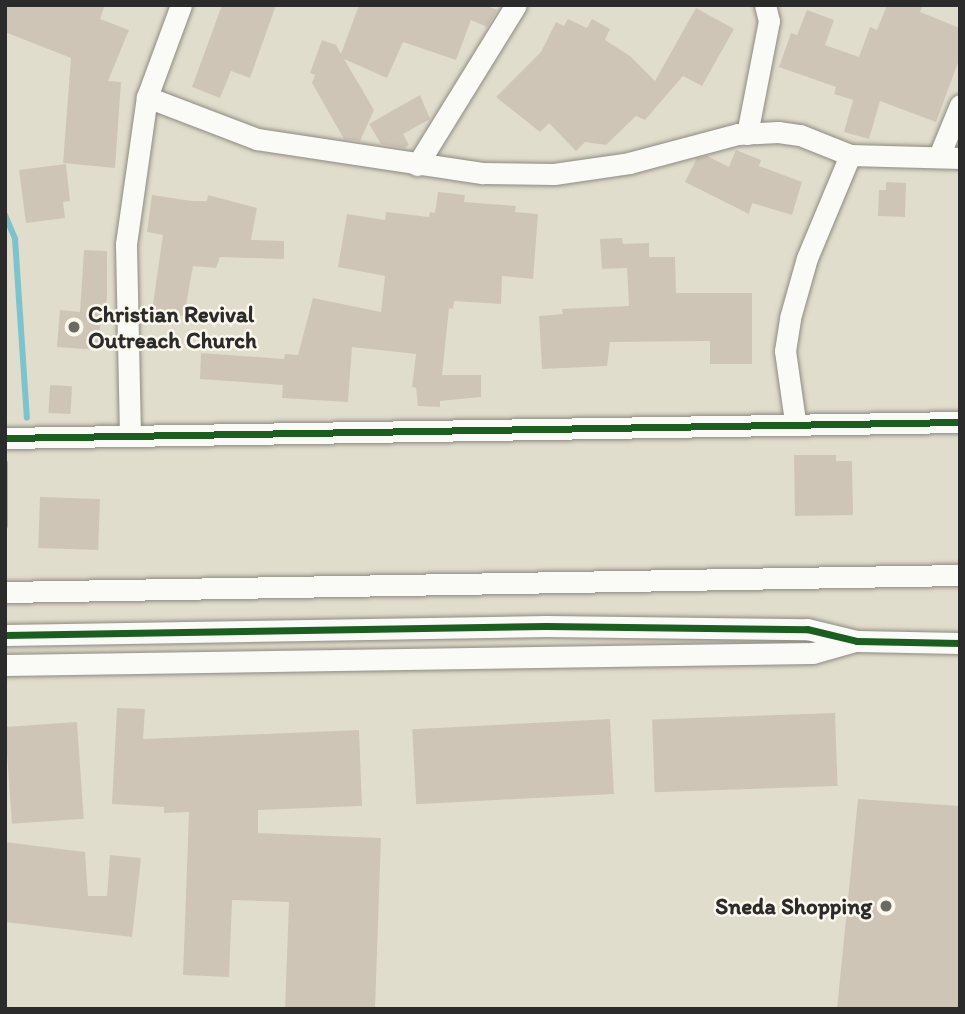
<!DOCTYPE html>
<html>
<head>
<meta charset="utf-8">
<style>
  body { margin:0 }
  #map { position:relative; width:965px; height:1014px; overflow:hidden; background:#e1ddcc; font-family:Itim,sans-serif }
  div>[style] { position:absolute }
  .stream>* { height:6px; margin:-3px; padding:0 3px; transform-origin:3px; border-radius:3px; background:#7cc3cd }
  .building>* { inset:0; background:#cfc5b7; transform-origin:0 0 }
  .roads { filter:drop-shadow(0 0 2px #8c8a81) drop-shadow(0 0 2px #8c8a81) }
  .minor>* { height:21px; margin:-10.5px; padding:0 10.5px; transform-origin:10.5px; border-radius:10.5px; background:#fafaf7 }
  .cycleway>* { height:7px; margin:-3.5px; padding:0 3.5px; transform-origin:3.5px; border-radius:3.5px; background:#1b5e20 }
  .dots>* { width:19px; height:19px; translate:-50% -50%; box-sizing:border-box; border:4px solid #fbf7ec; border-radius:50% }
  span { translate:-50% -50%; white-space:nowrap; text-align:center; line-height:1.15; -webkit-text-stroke:5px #fbf7ec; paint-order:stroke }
  .poi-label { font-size:23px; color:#2b2b2b; font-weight:700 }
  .left { translate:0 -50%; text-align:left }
  .right { translate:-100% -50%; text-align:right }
  .frame { position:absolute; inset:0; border:7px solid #2b2b2b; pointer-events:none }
</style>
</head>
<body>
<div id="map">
  <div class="stream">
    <i style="left:5px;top:215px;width:26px;rotate:67deg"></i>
    <i style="left:15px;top:239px;width:179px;rotate:86.2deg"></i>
    <i style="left:5px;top:526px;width:63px;rotate:-90deg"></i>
  </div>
  <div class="building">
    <i style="clip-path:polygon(5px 5px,105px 5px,100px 19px,129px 30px,108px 81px,121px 82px,115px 168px,63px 163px,71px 58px,5px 32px)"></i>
    <i style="clip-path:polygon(222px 5px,276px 5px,250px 78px,231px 71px,220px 98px,192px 87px)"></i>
    <i style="clip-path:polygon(359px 5px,485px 5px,497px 10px,487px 27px,471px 20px,456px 60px,403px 42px,387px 78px,344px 59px,374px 110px,360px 141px,344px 139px,312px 83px,315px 75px,310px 73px,322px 40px,336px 45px,341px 54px)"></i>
    <i style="clip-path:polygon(887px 5px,923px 5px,920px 12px,960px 28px,960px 57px,936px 122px,880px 101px,869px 139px,844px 132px,853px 100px,834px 94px,836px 87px,779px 67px,791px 33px,797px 35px,807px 10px,834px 20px,825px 45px,859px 57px,870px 27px,877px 30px)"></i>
    <i style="clip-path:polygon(696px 8px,734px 29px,702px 86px,683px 76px,645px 120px,636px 116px,606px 145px,585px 142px,576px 151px,549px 123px,540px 132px,496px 97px,541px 52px,556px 22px,564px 26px,568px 19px,587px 28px,592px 19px,610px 29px,605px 40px,630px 56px,655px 81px)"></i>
    <i style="clip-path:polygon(420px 95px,430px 119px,403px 134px,409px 145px,404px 148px,381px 144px,369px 124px)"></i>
    <i style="clip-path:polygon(736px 150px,761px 160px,759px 166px,802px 182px,792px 215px,752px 203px,749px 214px,685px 182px,697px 158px,707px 156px,729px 167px)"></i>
    <i style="clip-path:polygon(66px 164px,70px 201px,63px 202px,65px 218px,26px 223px,19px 170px)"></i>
    <i style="clip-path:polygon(886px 182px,906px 183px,905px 217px,878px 216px,879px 190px,886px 190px)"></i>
    <i style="clip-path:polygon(438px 192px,465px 195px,464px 202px,516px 206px,515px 212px,538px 214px,533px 279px,502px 276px,501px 304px,454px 301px,453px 309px,449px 308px,442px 375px,481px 375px,481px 397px,440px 401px,440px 407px,418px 406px,416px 388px,412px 387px,416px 354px,352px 347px,348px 402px,282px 398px,283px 385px,200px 379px,201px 353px,284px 359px,285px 354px,298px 355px,313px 298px,381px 312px,385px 276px,338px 267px,347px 214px,385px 220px,386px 212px,429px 217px,430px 212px,435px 213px)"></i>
    <i style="clip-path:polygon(152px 195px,192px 201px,207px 201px,208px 195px,257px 208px,251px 240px,284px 241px,284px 259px,220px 257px,216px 268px,193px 266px,184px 316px,152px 311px,163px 235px,147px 232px)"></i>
    <i style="clip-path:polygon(622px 238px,623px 244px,649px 243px,649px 257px,675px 257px,676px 293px,752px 293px,752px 364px,710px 364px,710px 341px,610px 342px,607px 366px,542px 369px,539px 316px,563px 314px,562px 309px,629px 306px,627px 268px,602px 269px,600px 239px)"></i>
    <i style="clip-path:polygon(84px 250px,107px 251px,107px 294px,106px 311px,101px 311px,99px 350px,57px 347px,60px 310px,80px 312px)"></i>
    <i style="left:50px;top:385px;width:22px;height:28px;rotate:3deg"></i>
    <i style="clip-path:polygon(794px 455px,836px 455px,836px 461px,852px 461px,853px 515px,795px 516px)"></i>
    <i style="left:40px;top:497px;width:60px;height:51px;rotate:2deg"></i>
    <i style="clip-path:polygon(117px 708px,145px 709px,143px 739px,359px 730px,362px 806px,258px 810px,258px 833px,381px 838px,375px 1009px,285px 1009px,289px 902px,232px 900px,229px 977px,183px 975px,189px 812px,164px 813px,164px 807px,112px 804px)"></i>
    <i style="left:835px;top:713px;width:73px;height:183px;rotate:88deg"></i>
    <i style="left:610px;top:719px;width:75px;height:198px;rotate:87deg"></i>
    <i style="left:77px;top:722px;width:97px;height:72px;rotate:86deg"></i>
    <i style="clip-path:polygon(858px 799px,960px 806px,960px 1009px,837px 1009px)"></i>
    <i style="clip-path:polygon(5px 842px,85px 852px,88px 896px,107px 896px,110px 855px,141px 858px,132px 937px,5px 922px)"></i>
  </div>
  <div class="roads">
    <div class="minor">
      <i style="left:147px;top:97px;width:118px;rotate:20.9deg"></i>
      <i style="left:257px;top:139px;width:229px;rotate:8.6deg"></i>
      <i style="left:483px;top:173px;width:71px;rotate:0.8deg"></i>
      <i style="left:554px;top:174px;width:76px;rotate:-8.3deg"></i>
      <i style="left:629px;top:163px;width:113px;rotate:-14.9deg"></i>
      <i style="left:738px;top:134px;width:40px;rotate:-2.9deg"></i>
      <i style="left:778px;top:132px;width:22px;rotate:8deg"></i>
      <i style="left:800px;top:135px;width:54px;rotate:21.8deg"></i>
      <i style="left:850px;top:155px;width:110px;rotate:1.6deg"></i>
      <i style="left:747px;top:134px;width:115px;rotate:-79deg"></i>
      <i style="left:769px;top:21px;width:16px;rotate:-104deg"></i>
      <i style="left:939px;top:156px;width:55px;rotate:-67.6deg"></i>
      <i style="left:417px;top:165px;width:188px;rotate:-58.3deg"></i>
      <i style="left:795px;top:421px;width:71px;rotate:-98.1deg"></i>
      <i style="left:785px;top:351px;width:33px;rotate:-81deg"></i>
      <i style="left:790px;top:318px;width:62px;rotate:-74.2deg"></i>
      <i style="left:807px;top:258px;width:112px;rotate:-67.3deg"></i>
      <i style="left:130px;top:436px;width:192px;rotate:-91.2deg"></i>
      <i style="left:126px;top:244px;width:148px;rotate:-81.9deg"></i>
      <i style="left:147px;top:97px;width:98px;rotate:-69.7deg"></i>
      <i style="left:5px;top:438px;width:955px;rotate:-0.96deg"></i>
      <i style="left:5px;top:592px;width:955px;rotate:-1.02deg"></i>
      <i style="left:5px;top:635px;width:541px;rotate:-0.95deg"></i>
      <i style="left:546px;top:626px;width:261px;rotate:0.7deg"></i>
      <i style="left:807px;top:629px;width:51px;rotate:13.5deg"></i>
      <i style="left:857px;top:641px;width:103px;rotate:1.1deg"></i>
      <i style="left:5px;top:665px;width:808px;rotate:-0.85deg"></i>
      <i style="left:813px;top:653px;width:44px;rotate:-15.9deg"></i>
    </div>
  </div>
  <div class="cycleway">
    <i style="left:5px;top:438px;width:955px;rotate:-0.96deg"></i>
    <i style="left:5px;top:635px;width:541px;rotate:-0.95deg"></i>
    <i style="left:546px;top:626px;width:261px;rotate:0.7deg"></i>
    <i style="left:807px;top:629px;width:51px;rotate:13.5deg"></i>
    <i style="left:857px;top:641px;width:103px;rotate:1.1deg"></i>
  </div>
  <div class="dots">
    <i style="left:74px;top:327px;background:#6b6963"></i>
    <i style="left:886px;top:906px;background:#6b6963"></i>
  </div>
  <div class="poi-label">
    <span class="left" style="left:88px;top:327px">Christian Revival<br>Outreach Church</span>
    <span class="right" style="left:872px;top:906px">Sneda Shopping</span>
  </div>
  <div class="frame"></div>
</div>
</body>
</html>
